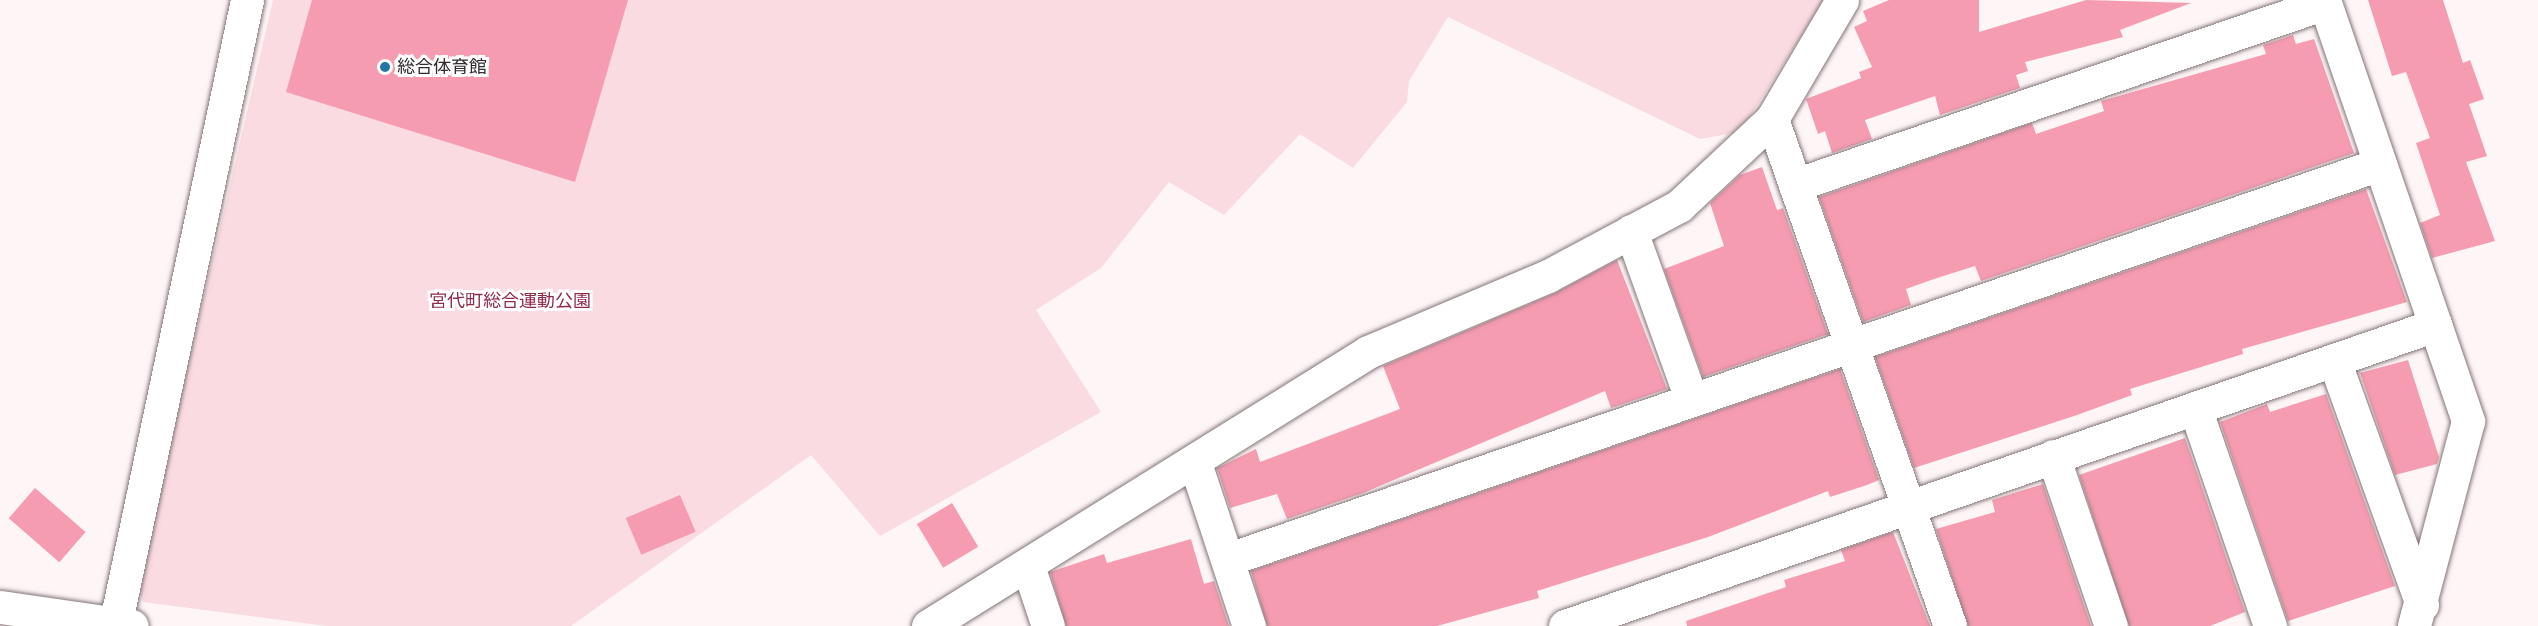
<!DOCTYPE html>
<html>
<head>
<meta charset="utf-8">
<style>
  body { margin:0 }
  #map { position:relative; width:2538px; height:626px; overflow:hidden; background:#fef5f7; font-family:"Varela Round","Noto Sans JP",sans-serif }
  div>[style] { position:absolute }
  .green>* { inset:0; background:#fadbe1 }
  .building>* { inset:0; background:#f59cb0; transform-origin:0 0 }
  .roads { filter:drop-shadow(0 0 2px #827577) drop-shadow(0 0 2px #827577) }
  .minor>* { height:33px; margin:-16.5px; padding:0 16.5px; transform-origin:16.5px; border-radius:16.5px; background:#fff }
  .dots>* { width:16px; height:16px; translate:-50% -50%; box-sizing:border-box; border:3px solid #fff; border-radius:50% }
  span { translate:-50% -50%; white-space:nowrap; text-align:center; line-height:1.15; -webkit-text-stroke:6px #fff; paint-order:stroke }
  .poi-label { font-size:18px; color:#312b2c }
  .left { translate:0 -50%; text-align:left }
  .park-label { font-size:18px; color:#902a4b }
</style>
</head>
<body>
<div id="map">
  <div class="green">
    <i style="clip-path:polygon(273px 0,1824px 0,1740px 132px,1700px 139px,1448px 17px,1409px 81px,1407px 102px,1353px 168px,1300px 134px,1224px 215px,1169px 182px,1101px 268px,1036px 310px,1101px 412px,880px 536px,811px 455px,571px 626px,327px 626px,143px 602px,137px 585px)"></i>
  </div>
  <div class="building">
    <i style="clip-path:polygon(312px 0,628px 0,575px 182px,286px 92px)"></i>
    <i style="clip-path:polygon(1889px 0,1979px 0,1979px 32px,2086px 0,2191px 3px,2120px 30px,2123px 37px,2025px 62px,2028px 71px,2016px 75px,2020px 88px,1940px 115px,1935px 96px,1865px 120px,1872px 139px,1832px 153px,1825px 131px,1818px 134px,1806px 99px,1861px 78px,1859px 72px,1872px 67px,1854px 27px,1867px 21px,1863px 11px)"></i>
    <i style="clip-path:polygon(2368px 0,2443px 0,2463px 63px,2470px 60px,2484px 99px,2469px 104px,2487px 156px,2466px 162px,2495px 241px,2432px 258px,2420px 223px,2440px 215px,2416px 143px,2430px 138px,2406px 72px,2392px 76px)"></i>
    <i style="clip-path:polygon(2293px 35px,2296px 44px,2314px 39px,2354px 153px,1981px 281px,1975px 266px,1934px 279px,1906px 289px,1911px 305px,1863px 322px,1819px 197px,2032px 123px,2036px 134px,2104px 111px,2101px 101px,2266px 54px,2263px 45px)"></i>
    <i style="clip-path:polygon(1762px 167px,1777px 210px,1783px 208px,1828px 334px,1703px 377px,1664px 269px,1724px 246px,1710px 203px,1740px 175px)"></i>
    <i style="clip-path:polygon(2366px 189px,2407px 302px,2242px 349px,2243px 354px,2130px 389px,2132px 395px,2077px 415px,1914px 468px,1875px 357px)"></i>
    <i style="clip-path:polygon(1617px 260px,1667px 389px,1611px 408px,1605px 391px,1363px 493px,1287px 519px,1277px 494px,1230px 508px,1217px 468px,1256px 449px,1260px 462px,1400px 409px,1383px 366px,1555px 293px)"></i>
    <i style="clip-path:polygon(2408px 360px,2439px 457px,2437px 464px,2395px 475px,2360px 373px)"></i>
    <i style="clip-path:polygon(1840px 369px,1879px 480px,1867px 485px,1830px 497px,1828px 491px,1708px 537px,1537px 591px,1539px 598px,1437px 626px,1267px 626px,1251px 571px)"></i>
    <i style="clip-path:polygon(2326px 394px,2395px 586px,2288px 621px,2220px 422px,2267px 404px,2270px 412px)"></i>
    <i style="clip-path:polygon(2185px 438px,2245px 612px,2210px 626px,2129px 626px,2079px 475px)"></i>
    <i style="clip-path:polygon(2043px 484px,2091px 626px,1968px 626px,1936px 529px,1995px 512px,1992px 500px)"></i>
    <i style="left:35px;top:488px;width:67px;height:40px;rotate:41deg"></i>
    <i style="left:680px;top:495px;width:40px;height:59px;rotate:67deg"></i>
    <i style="left:952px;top:503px;width:51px;height:41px;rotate:59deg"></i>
    <i style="clip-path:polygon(1893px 532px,1930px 626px,1687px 626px,1686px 621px,1786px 587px,1784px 580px,1845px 561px,1841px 550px)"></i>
    <i style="clip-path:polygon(1191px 539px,1204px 584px,1214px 581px,1229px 626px,1066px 626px,1050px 572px,1104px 554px,1107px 563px)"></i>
  </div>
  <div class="roads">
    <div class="minor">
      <i style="left:2324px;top:0;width:445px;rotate:71.1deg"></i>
      <i style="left:2468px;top:421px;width:212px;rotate:104.8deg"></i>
      <i style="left:1772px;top:119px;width:537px;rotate:70.65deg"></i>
      <i style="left:1795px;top:185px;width:560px;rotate:-18.95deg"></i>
      <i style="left:1631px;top:231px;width:178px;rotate:70.3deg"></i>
      <i style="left:2334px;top:360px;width:260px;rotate:70.2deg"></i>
      <i style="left:2195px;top:408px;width:231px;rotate:71deg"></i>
      <i style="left:2053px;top:456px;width:180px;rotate:71.2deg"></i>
      <i style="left:1195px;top:463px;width:172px;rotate:71.7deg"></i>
      <i style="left:1229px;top:559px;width:1217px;rotate:-18.94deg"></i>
      <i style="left:1028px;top:566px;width:63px;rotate:71.6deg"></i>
      <i style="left:0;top:607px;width:133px;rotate:8.2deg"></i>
      <i style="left:115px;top:626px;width:640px;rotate:-78.09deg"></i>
      <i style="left:928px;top:626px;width:518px;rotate:-31.91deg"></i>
      <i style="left:1368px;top:352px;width:195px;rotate:-22.9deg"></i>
      <i style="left:1548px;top:276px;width:149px;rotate:-28.1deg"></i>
      <i style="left:1679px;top:206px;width:127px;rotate:-43.1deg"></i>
      <i style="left:1772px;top:119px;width:138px;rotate:-59.5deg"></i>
      <i style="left:1565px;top:626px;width:921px;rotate:-19.08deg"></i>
    </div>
  </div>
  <div class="dots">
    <i style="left:385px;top:67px;background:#2275a6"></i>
  </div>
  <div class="poi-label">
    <span class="left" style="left:397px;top:67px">総合体育館</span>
  </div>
  <div class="park-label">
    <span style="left:510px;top:301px">宮代町総合運動公園</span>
  </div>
</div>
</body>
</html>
